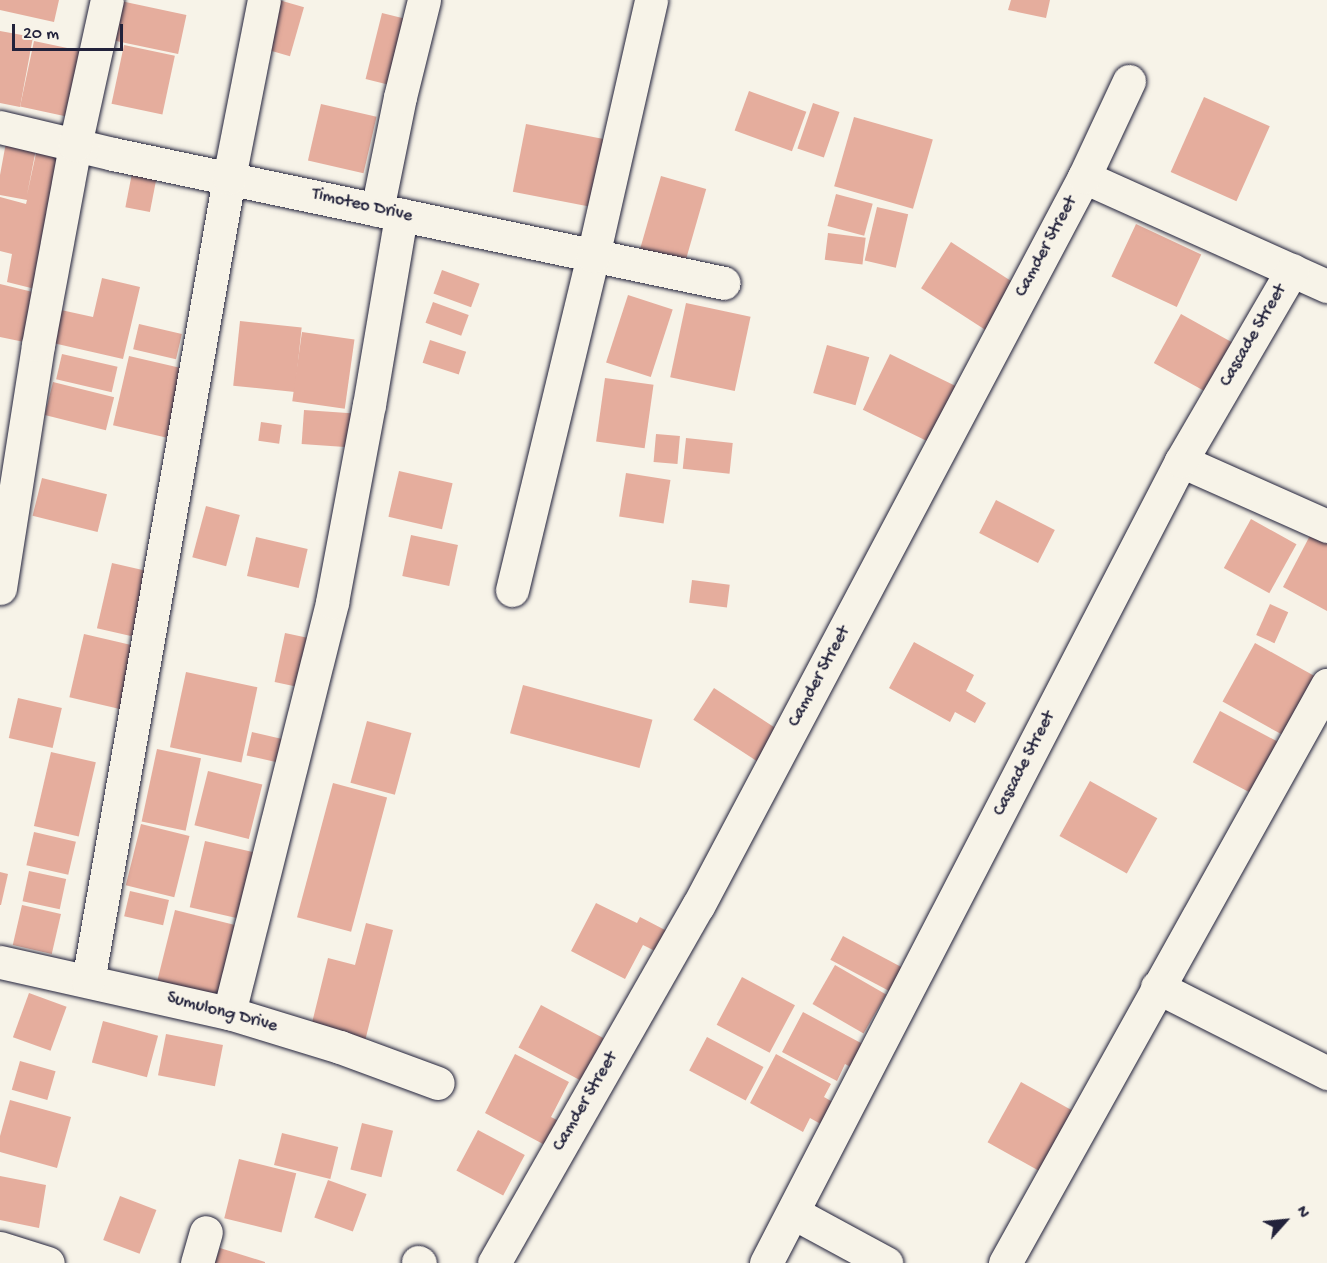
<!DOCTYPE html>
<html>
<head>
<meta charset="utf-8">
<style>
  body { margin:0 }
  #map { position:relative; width:1327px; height:1263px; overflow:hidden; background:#f7f3e8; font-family:"Gochi Hand",sans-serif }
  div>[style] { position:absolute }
  .building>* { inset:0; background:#e5ad9d; transform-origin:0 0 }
  .roads { filter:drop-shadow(0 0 2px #22223b) drop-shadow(0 0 2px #22223b) }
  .minor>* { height:33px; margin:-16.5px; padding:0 16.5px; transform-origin:16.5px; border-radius:16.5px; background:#f7f3e8 }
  span { translate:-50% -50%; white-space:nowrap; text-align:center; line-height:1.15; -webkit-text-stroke:4.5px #f7f3e8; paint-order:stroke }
  .street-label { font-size:18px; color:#22223b }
  .north { position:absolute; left:1255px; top:1191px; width:60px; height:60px; -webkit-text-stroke:4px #f7f3e8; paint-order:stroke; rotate:63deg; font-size:16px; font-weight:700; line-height:24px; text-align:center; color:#22223b }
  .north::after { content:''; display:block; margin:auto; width:21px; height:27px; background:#22223b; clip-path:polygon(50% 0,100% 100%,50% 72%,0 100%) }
  .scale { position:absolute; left:12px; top:24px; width:111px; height:27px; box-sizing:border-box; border:3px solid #22223b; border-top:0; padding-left:8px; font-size:18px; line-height:21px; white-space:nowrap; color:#22223b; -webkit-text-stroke:4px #f7f3e8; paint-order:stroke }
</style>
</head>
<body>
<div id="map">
  <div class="building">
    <i style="clip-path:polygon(0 0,59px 0,54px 22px,0 10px)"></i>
    <i style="left:116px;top:0;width:72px;height:40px;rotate:12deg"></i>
    <i style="left:279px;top:0;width:26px;height:51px;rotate:16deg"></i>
    <i style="clip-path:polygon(1011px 0,1050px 0,1046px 18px,1008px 10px)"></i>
    <i style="left:382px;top:13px;width:29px;height:68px;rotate:14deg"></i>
    <i style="clip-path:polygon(0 31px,33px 37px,20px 107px,0 103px)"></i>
    <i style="left:34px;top:41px;width:51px;height:67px;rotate:12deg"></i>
    <i style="left:124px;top:45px;width:52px;height:60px;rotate:12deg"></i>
    <i style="left:749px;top:91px;width:61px;height:42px;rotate:20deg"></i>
    <i style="left:1204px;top:97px;width:72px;height:82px;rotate:24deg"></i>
    <i style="left:813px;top:103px;width:28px;height:48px;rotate:19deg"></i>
    <i style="left:321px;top:104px;width:57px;height:58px;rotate:13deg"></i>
    <i style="left:854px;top:117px;width:82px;height:72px;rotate:16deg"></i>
    <i style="left:526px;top:124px;width:79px;height:69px;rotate:11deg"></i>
    <i style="clip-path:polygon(7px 137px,37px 144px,27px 195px,38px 144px,72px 151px,43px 291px,7px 282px,12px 254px,0 251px,0 197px,26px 204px,27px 200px,0 195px,0 175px)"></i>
    <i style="left:133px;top:168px;width:25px;height:40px;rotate:11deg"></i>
    <i style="left:661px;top:176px;width:47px;height:79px;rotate:16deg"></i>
    <i style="left:836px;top:194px;width:38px;height:33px;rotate:15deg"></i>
    <i style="left:877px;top:207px;width:32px;height:55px;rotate:13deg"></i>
    <i style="left:1136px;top:224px;width:72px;height:58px;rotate:25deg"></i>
    <i style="left:828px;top:233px;width:38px;height:27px;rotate:7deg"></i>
    <i style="left:951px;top:242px;width:86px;height:55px;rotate:33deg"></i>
    <i style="left:442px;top:270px;width:40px;height:25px;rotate:20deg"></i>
    <i style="clip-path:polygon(102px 278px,140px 287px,123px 359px,53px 343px,61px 310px,93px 317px)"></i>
    <i style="clip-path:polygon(0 284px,41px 294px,29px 343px,0 337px)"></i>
    <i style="left:628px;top:295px;width:47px;height:71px;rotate:18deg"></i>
    <i style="left:433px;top:302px;width:38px;height:22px;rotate:20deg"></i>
    <i style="left:686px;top:303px;width:66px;height:76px;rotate:12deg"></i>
    <i style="left:1181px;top:314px;width:68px;height:56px;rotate:29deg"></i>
    <i style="left:240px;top:321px;width:62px;height:65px;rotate:6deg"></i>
    <i style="left:139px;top:324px;width:44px;height:26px;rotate:13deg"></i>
    <i style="left:302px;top:332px;width:53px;height:70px;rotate:8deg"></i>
    <i style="left:430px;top:340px;width:38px;height:24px;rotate:18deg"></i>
    <i style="left:827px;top:345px;width:44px;height:50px;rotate:16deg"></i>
    <i style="left:62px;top:354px;width:57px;height:26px;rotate:13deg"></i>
    <i style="left:890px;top:354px;width:81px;height:62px;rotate:26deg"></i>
    <i style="left:129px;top:356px;width:62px;height:71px;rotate:13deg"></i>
    <i style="left:605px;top:378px;width:49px;height:64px;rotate:8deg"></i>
    <i style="left:53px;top:382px;width:63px;height:34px;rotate:14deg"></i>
    <i style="left:304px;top:410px;width:47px;height:34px;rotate:4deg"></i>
    <i style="left:261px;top:422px;width:21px;height:19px;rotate:8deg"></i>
    <i style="left:656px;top:434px;width:24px;height:28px;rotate:5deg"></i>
    <i style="left:686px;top:438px;width:47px;height:31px;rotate:6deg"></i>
    <i style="left:399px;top:471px;width:55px;height:47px;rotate:13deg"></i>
    <i style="left:626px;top:473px;width:45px;height:44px;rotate:9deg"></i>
    <i style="left:42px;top:478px;width:67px;height:39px;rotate:14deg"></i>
    <i style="left:996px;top:500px;width:66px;height:37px;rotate:27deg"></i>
    <i style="left:206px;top:506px;width:35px;height:53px;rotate:15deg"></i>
    <i style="left:1251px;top:519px;width:52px;height:56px;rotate:29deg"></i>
    <i style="clip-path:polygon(1315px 526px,1327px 533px,1327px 611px,1283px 587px)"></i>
    <i style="left:411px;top:535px;width:48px;height:42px;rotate:12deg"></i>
    <i style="left:256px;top:537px;width:53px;height:40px;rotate:13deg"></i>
    <i style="left:112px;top:563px;width:37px;height:67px;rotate:13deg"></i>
    <i style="left:692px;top:580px;width:38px;height:23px;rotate:7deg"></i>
    <i style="left:1270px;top:604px;width:20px;height:34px;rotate:24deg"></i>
    <i style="left:285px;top:633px;width:24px;height:50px;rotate:12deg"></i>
    <i style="left:84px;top:634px;width:54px;height:65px;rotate:13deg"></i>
    <i style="clip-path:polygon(914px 642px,974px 675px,966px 691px,986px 703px,975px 723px,955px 712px,950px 722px,889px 688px)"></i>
    <i style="left:1255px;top:643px;width:68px;height:67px;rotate:29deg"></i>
    <i style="left:186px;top:672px;width:73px;height:77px;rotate:12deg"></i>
    <i style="left:523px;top:685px;width:134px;height:50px;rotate:15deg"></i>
    <i style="left:714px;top:688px;width:82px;height:38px;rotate:33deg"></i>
    <i style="left:18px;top:698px;width:45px;height:41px;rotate:13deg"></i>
    <i style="left:1220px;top:711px;width:78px;height:58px;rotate:28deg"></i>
    <i style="left:367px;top:721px;width:46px;height:64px;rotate:15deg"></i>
    <i style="left:252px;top:732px;width:31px;height:24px;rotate:13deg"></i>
    <i style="left:157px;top:749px;width:45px;height:74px;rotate:12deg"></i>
    <i style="left:51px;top:752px;width:46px;height:76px;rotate:13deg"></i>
    <i style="left:208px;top:771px;width:56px;height:56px;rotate:14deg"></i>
    <i style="left:1090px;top:781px;width:77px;height:63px;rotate:29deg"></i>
    <i style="left:333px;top:783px;width:56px;height:139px;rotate:15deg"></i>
    <i style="left:141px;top:824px;width:50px;height:63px;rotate:14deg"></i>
    <i style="left:34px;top:832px;width:43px;height:34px;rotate:13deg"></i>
    <i style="left:205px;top:841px;width:59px;height:68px;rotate:13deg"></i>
    <i style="left:29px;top:871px;width:38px;height:31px;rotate:12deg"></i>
    <i style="clip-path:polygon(0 872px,8px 874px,1px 905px,0 905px)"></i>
    <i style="left:130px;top:891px;width:40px;height:26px;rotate:13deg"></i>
    <i style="clip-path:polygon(596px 903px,637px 923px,640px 917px,667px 931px,657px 952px,643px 945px,625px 979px,571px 951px)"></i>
    <i style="left:22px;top:905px;width:40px;height:41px;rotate:13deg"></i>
    <i style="left:175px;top:910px;width:71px;height:80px;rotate:14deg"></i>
    <i style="clip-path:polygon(366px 923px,393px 930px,365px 1041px,311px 1027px,328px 958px,355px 965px)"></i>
    <i style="left:843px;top:936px;width:81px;height:27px;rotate:28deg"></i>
    <i style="left:835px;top:965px;width:59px;height:45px;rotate:30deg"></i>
    <i style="left:742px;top:977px;width:60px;height:54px;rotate:28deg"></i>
    <i style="left:29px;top:993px;width:40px;height:47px;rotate:20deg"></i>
    <i style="left:541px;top:1005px;width:71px;height:48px;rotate:28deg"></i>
    <i style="clip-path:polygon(803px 1012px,874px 1050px,862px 1073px,845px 1064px,837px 1081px,782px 1052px)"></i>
    <i style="left:103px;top:1021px;width:57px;height:43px;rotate:15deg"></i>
    <i style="left:166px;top:1034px;width:58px;height:42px;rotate:11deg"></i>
    <i style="left:707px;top:1037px;width:64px;height:38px;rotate:28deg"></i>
    <i style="clip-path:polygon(515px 1054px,569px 1082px,551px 1117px,569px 1126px,556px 1151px,485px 1113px)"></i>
    <i style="clip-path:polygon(776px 1054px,831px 1084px,824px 1097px,845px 1109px,833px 1131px,810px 1118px,803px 1132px,750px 1103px)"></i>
    <i style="left:20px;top:1061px;width:37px;height:30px;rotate:16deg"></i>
    <i style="left:1021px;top:1082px;width:71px;height:69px;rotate:29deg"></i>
    <i style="clip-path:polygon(10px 1100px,71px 1117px,57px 1168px,0 1152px,0 1136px)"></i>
    <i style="left:362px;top:1123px;width:32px;height:48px;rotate:14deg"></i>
    <i style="left:478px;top:1130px;width:53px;height:46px;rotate:28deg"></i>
    <i style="left:282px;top:1133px;width:58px;height:33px;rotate:14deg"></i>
    <i style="left:239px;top:1159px;width:59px;height:61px;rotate:14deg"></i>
    <i style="clip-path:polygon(0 1176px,46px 1185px,39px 1228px,0 1220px)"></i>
    <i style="left:328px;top:1180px;width:41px;height:40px;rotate:20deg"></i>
    <i style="left:120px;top:1196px;width:39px;height:47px;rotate:21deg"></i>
    <i style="clip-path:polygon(220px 1248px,265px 1262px,265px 1263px,215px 1263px)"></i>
  </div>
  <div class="roads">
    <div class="minor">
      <i style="left:0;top:127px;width:116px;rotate:13.4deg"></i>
      <i style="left:113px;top:154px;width:624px;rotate:11.92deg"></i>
      <i style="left:1084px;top:177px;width:266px;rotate:24.2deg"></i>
      <i style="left:377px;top:210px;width:115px;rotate:-78.5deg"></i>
      <i style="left:400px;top:97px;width:100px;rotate:-76.1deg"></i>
      <i style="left:1181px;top:461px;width:160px;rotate:24deg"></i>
      <i style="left:0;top:588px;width:246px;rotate:-81.1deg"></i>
      <i style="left:38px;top:345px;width:203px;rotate:-79.5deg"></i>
      <i style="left:75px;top:145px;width:148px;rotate:-77.6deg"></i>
      <i style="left:512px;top:590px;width:344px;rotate:-76.4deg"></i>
      <i style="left:593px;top:256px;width:262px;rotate:-77.2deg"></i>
      <i style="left:0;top:962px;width:235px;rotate:12.6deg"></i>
      <i style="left:229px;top:1013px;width:116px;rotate:17deg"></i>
      <i style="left:340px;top:1047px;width:104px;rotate:20.2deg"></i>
      <i style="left:88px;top:981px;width:815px;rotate:-80.04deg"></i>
      <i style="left:229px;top:178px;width:181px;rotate:-78.9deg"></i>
      <i style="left:1157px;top:987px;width:191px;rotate:26.8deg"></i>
      <i style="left:229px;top:1013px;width:424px;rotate:-75.9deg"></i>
      <i style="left:332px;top:602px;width:200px;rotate:-79.4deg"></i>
      <i style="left:369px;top:405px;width:193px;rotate:-80.4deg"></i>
      <i style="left:794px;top:1213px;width:105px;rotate:28.5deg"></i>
      <i style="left:0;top:1248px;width:50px;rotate:17.4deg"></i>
      <i style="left:418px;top:1262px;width:2px;rotate:27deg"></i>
      <i style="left:197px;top:1263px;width:32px;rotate:-74deg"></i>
      <i style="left:494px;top:1263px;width:411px;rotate:-60.3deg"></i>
      <i style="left:698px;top:906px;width:825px;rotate:-62.1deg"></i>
      <i style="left:1084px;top:177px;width:106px;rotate:-64.9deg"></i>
      <i style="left:766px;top:1263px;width:903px;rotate:-62.64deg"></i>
      <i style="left:1181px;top:461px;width:221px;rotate:-59.8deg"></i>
      <i style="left:1005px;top:1263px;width:662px;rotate:-60.88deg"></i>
    </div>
  </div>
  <div class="street-label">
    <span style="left:362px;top:206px;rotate:13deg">Timoteo Drive</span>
    <span style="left:1047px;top:247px;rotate:-62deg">Camder Street</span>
    <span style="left:1254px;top:336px;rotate:-60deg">Cascade Street</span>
    <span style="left:820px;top:677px;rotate:-62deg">Camder Street</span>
    <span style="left:1025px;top:764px;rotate:-63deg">Cascade Street</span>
    <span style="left:222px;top:1013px;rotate:15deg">Sumulong Drive</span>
    <span style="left:586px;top:1102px;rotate:-60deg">Camder Street</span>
  </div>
  <div class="north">N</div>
  <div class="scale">20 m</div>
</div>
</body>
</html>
